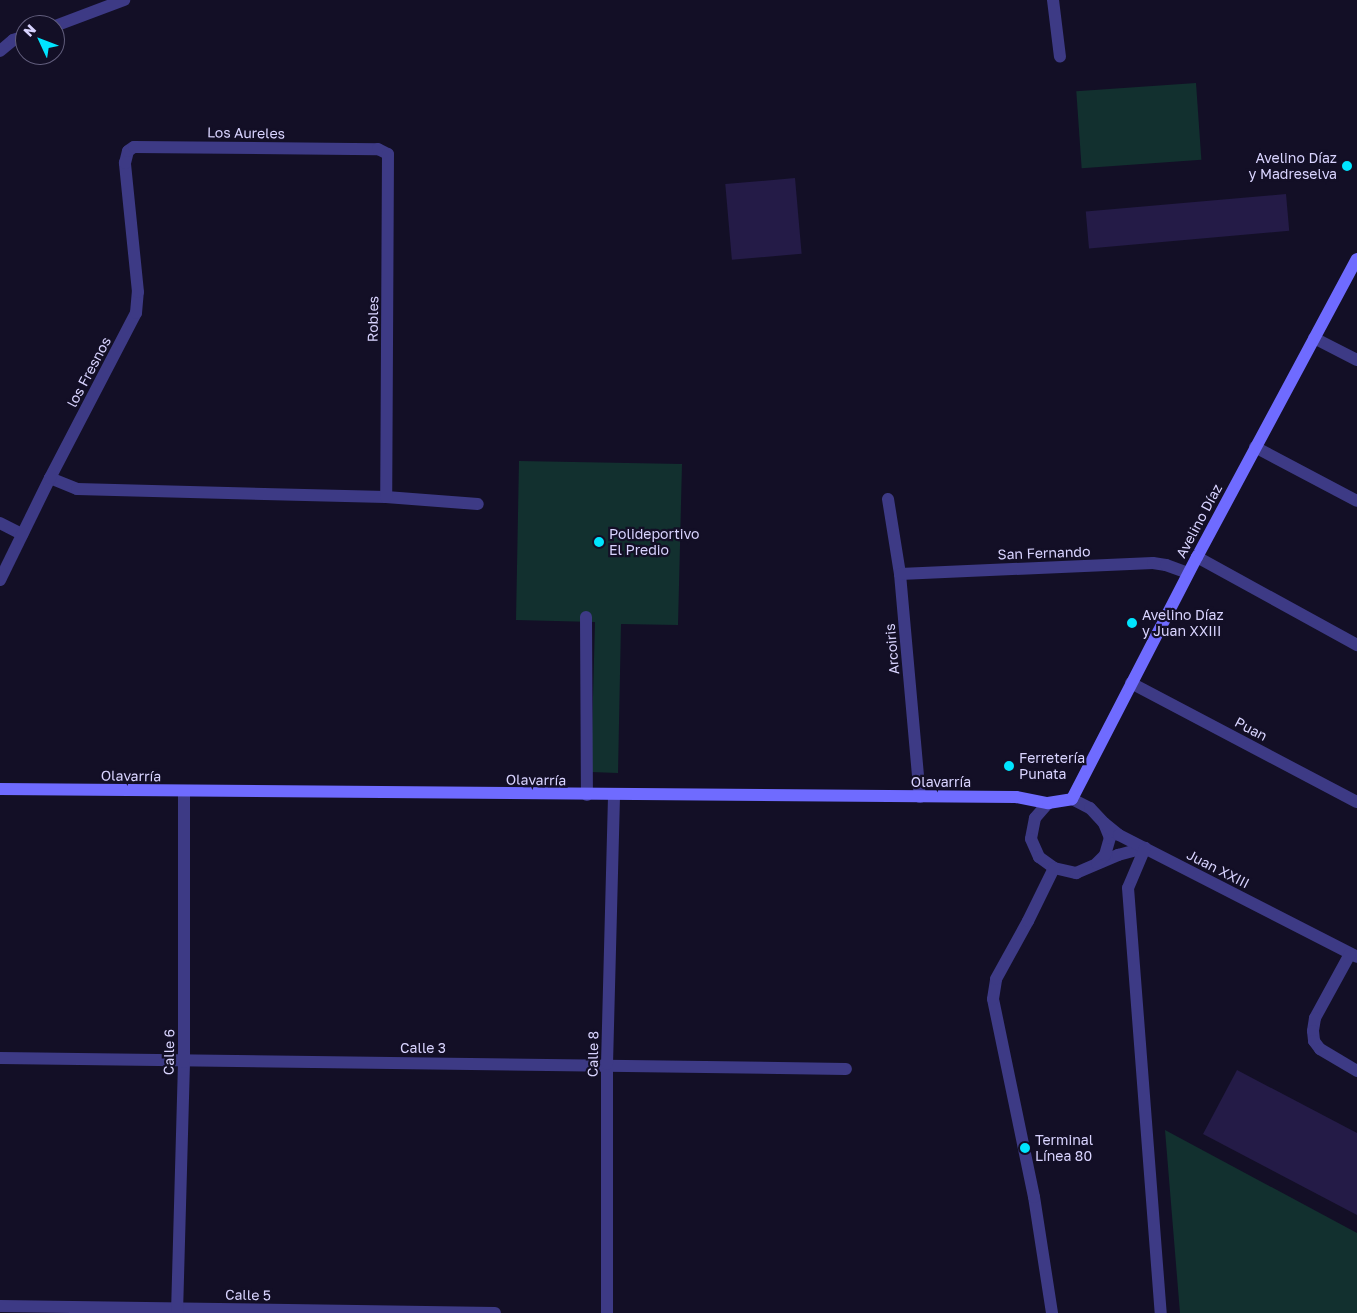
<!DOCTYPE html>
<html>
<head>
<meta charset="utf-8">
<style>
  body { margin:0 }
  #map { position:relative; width:1357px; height:1313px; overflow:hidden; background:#130f26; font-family:"Golos Text",sans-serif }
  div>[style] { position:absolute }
  .green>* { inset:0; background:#12302f; transform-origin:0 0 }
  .building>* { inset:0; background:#241b47; transform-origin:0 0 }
  .lane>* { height:12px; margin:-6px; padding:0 6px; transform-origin:6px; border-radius:6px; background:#3d3a85 }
  .street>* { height:12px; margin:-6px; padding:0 6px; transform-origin:6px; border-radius:6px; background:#3d3a85 }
  .secondary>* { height:12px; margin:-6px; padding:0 6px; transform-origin:6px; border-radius:6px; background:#6f6bff }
  .dots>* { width:14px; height:14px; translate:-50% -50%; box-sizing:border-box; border:2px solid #130f26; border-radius:50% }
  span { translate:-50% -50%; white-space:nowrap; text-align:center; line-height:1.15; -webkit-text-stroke:4.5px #130f26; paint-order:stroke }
  .street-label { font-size:14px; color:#d9d4ff }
  .poi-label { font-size:14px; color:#d9d4ff }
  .right { translate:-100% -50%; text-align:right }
  .left { translate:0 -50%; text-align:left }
  .north { position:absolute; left:15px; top:15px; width:50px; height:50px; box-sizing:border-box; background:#130f26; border:1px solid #625e7d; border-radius:50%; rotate:313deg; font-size:14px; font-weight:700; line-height:20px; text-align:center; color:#d9d4ff }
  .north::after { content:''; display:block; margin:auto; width:18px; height:22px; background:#00e5ff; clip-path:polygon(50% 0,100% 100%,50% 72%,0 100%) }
</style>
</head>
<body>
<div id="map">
  <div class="green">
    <i style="left:1196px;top:83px;width:77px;height:120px;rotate:86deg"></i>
    <i style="clip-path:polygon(519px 461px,682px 464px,678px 625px,621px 624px,618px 773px,591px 772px,595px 622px,516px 620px)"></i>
    <i style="clip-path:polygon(1165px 1130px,1357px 1233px,1357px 1313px,1180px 1313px)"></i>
  </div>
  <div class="building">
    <i style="left:795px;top:178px;width:76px;height:70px;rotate:85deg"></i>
    <i style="left:1286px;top:194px;width:37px;height:201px;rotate:85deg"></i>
    <i style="clip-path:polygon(1237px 1070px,1357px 1133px,1357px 1215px,1203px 1134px)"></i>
  </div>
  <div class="lane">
    <i style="left:1048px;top:803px;width:20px;rotate:131deg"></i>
    <i style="left:1035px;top:818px;width:21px;rotate:101deg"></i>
    <i style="left:1031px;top:839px;width:20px;rotate:66deg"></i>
    <i style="left:1039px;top:857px;width:19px;rotate:36deg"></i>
    <i style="left:1054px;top:868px;width:23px;rotate:13deg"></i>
    <i style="left:1076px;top:873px;width:46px;rotate:-23.2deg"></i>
    <i style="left:1118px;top:855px;width:28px;rotate:-15deg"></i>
    <i style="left:1097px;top:863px;width:11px;rotate:-45deg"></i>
    <i style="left:1105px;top:855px;width:18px;rotate:-74deg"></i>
    <i style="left:1110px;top:838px;width:16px;rotate:-112deg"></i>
    <i style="left:1052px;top:1313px;width:117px;rotate:-98.8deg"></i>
    <i style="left:1034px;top:1197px;width:202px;rotate:-101.7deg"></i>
    <i style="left:993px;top:999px;width:20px;rotate:-81deg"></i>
    <i style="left:996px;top:979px;width:66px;rotate:-61.1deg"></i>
    <i style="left:1028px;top:921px;width:59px;rotate:-63.9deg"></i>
  </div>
  <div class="street">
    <i style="left:1053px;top:0;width:57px;rotate:83deg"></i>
    <i style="left:55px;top:26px;width:74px;rotate:-20.6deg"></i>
    <i style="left:0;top:51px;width:17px;rotate:-40deg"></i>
    <i style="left:13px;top:40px;width:13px;rotate:-18deg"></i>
    <i style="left:1314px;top:338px;width:48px;rotate:27.1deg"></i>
    <i style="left:1255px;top:447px;width:115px;rotate:27.9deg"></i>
    <i style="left:50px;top:478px;width:29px;rotate:22deg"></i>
    <i style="left:77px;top:489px;width:309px;rotate:1.5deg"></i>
    <i style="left:386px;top:497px;width:92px;rotate:4.4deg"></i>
    <i style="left:888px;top:499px;width:76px;rotate:80.9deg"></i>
    <i style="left:900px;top:574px;width:224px;rotate:84.9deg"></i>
    <i style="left:0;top:523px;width:25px;rotate:27deg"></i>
    <i style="left:1197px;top:557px;width:183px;rotate:28.8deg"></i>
    <i style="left:900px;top:574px;width:253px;rotate:-2.5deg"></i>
    <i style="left:1153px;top:563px;width:13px;rotate:9deg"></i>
    <i style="left:1166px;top:565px;width:23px;rotate:20deg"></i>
    <i style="left:0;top:580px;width:114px;rotate:-63.9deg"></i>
    <i style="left:50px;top:478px;width:186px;rotate:-62.5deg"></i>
    <i style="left:136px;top:313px;width:21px;rotate:-85deg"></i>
    <i style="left:138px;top:292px;width:130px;rotate:-95.8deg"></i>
    <i style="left:125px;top:163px;width:12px;rotate:-76deg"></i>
    <i style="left:128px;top:151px;width:7px;rotate:-34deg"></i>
    <i style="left:134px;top:147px;width:244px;rotate:0.5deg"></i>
    <i style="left:378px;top:149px;width:11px;rotate:27deg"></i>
    <i style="left:388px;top:154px;width:343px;rotate:90.3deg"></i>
    <i style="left:586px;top:617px;width:178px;rotate:89.7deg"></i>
    <i style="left:1131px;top:683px;width:255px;rotate:27.8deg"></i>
    <i style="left:1072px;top:799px;width:20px;rotate:27deg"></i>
    <i style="left:1090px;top:808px;width:21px;rotate:47deg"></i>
    <i style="left:1104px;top:823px;width:19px;rotate:39deg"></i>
    <i style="left:1119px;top:835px;width:267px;rotate:27.1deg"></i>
    <i style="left:1145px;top:848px;width:43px;rotate:113deg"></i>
    <i style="left:1128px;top:888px;width:426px;rotate:85.6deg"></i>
    <i style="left:1350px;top:954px;width:73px;rotate:118.7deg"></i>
    <i style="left:1315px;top:1018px;width:13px;rotate:99deg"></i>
    <i style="left:1313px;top:1031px;width:10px;rotate:84deg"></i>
    <i style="left:1314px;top:1041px;width:10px;rotate:53deg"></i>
    <i style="left:1320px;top:1049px;width:43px;rotate:30.7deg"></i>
    <i style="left:0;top:1058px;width:846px;rotate:0.74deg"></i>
    <i style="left:0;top:1306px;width:495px;rotate:0.8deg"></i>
    <i style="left:177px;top:1313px;width:251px;rotate:-88.4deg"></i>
    <i style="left:184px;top:1062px;width:271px;rotate:-90deg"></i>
    <i style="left:607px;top:1313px;width:249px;rotate:-90deg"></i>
    <i style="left:607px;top:1064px;width:268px;rotate:-88.5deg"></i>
  </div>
  <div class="secondary">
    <i style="left:0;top:789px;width:1016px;rotate:0.45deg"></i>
    <i style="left:1016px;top:797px;width:33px;rotate:11deg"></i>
    <i style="left:1048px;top:803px;width:24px;rotate:-9deg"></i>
    <i style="left:1072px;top:799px;width:272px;rotate:-62.7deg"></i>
    <i style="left:1197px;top:557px;width:338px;rotate:-61.8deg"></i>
  </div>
  <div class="dots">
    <i style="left:1347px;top:166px;background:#00e5ff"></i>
    <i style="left:599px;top:542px;background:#00e5ff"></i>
    <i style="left:1132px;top:623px;background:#00e5ff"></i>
    <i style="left:1009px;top:766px;background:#00e5ff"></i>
    <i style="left:1025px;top:1148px;background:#00e5ff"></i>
  </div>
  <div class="street-label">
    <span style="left:246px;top:133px;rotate:1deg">Los Aureles</span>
    <span style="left:373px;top:319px;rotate:-89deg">Robles</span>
    <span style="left:89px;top:372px;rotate:-62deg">los Fresnos</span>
    <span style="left:1199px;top:521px;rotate:-62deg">Avelino Díaz</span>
    <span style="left:1044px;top:553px;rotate:-2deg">San Fernando</span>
    <span style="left:892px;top:649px;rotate:-95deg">Arcoiris</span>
    <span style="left:1251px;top:729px;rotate:28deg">Puan</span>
    <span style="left:131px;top:776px;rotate:1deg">Olavarría</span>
    <span style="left:536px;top:780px;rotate:1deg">Olavarría</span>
    <span style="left:941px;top:782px">Olavarría</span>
    <span style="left:1218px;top:869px;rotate:27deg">Juan XXIII</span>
    <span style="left:423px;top:1048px">Calle 3</span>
    <span style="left:169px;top:1052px;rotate:-89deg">Calle 6</span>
    <span style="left:593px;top:1054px;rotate:-89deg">Calle 8</span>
    <span style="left:248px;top:1295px;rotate:1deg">Calle 5</span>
  </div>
  <div class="poi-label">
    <span class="right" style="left:1337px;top:166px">Avelino Díaz<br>y Madreselva</span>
    <span class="left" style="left:609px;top:542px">Polideportivo<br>El Predio</span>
    <span class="left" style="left:1142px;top:623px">Avelino Díaz<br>y Juan XXIII</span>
    <span class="left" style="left:1019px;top:766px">Ferretería<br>Punata</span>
    <span class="left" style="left:1035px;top:1148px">Terminal<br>Línea 80</span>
  </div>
  <div class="north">N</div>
</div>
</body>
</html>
